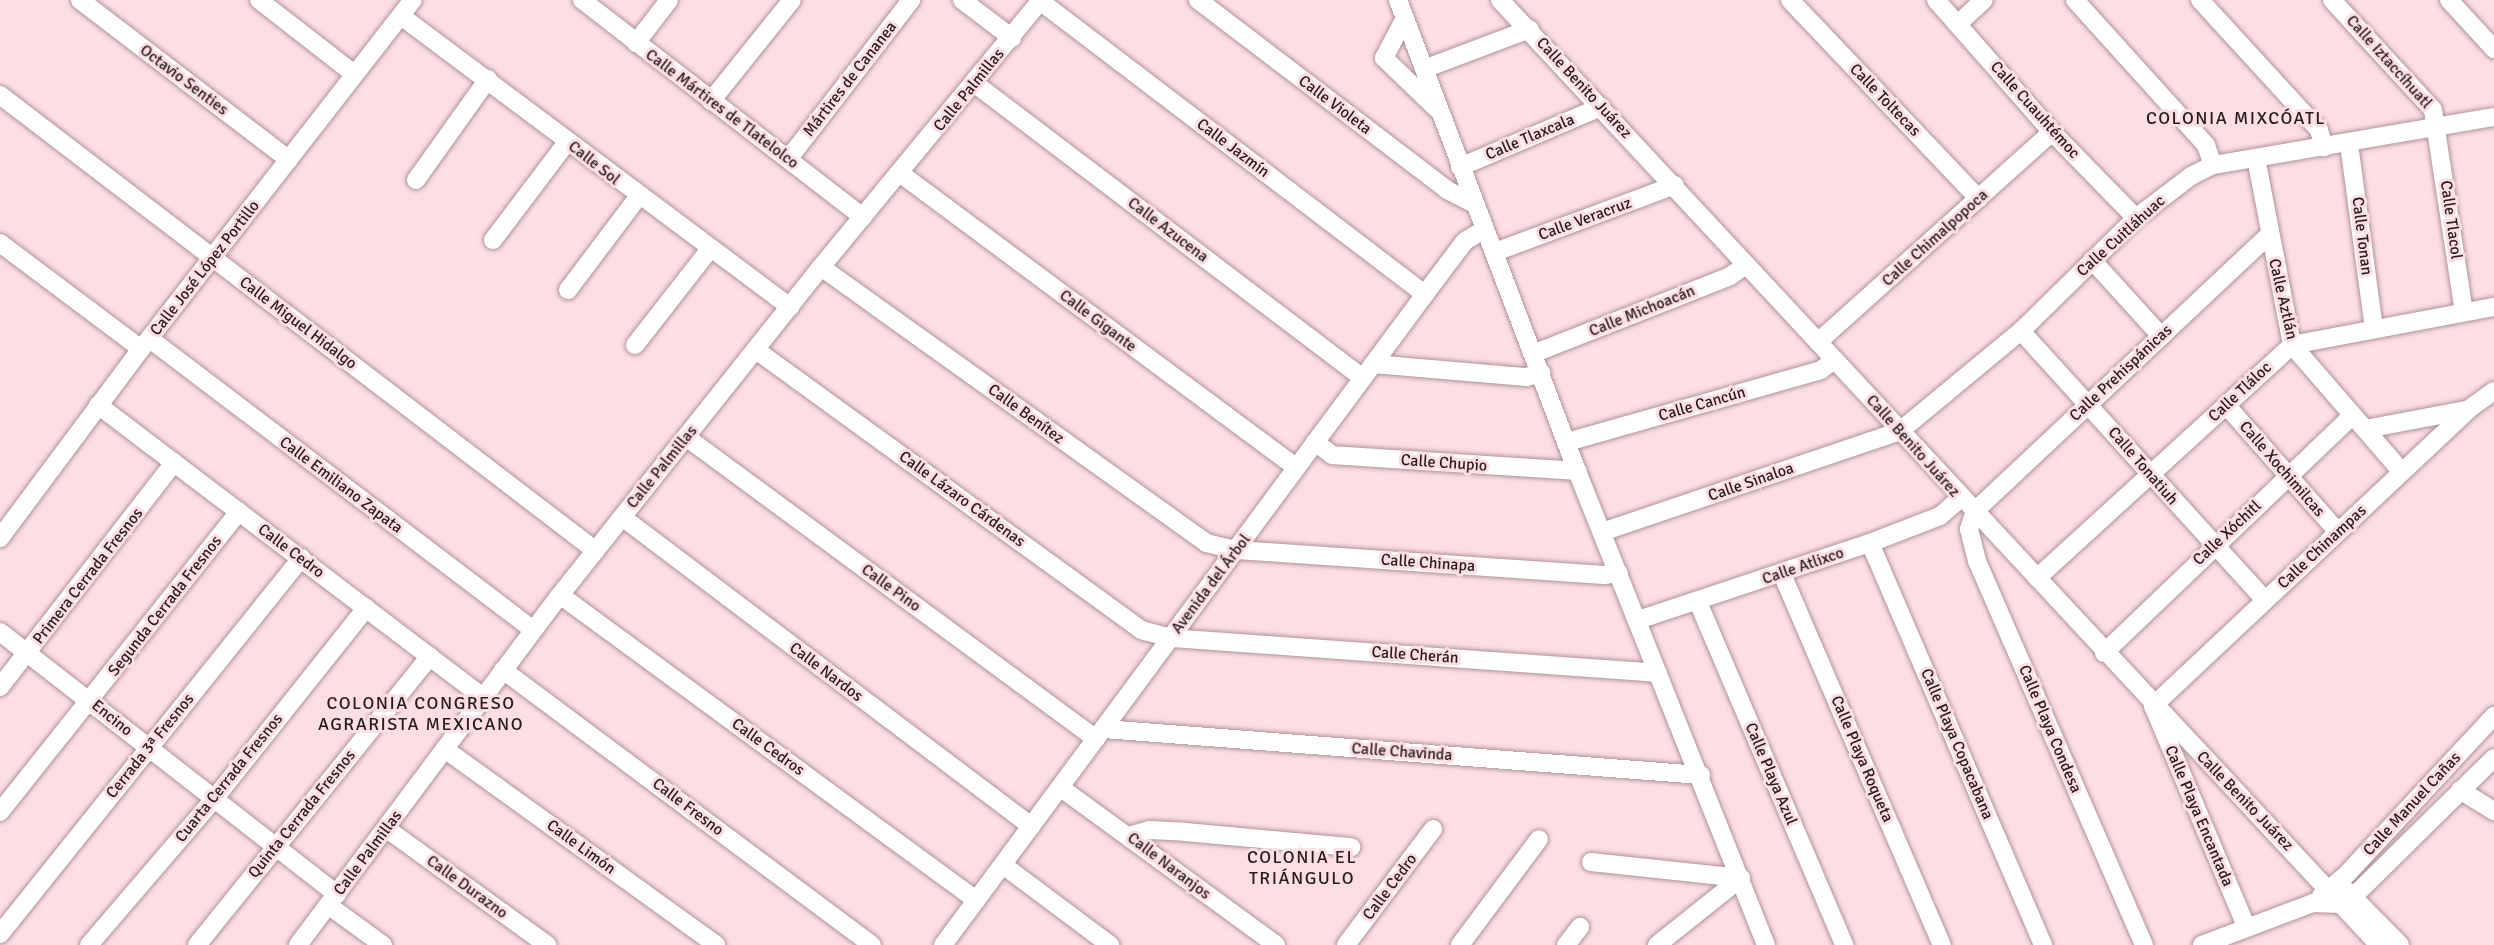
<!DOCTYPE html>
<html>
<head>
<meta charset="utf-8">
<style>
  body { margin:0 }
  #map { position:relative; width:2494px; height:945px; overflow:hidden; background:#fcdee4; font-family:Signika,sans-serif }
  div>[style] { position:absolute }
  .roads { filter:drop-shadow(0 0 2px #af9398) drop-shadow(0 0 2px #af9398) }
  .minor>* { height:18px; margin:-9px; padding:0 9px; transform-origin:9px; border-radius:9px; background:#fff }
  span { translate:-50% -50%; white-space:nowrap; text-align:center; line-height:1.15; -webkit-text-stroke:6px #fcdee4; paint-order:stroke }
  .street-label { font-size:16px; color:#271c1e }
  .neighbourhood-label { font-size:18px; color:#271c1e; letter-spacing:1.5px }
</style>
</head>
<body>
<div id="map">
  <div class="roads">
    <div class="minor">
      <i style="left:80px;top:0;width:263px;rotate:37.4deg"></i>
      <i style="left:259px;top:0;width:120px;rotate:37.9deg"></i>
      <i style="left:582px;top:0;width:355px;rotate:37.7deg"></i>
      <i style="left:962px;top:0;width:63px;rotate:37.2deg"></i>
      <i style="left:1198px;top:0;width:313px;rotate:37.3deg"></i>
      <i style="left:1447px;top:190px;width:31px;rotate:27deg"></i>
      <i style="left:1398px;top:0;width:504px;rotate:69.19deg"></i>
      <i style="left:1577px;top:471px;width:510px;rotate:68.26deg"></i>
      <i style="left:1500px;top:0;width:1291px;rotate:47.07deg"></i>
      <i style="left:1790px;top:0;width:274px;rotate:46.5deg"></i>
      <i style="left:1936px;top:0;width:176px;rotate:48.7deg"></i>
      <i style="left:2052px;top:132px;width:120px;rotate:45.7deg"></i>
      <i style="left:2075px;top:0;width:195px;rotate:47.9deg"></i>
      <i style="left:2206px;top:145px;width:21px;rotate:71deg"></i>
      <i style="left:2200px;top:0;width:176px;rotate:47.5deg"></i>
      <i style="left:2319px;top:130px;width:18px;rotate:74deg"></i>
      <i style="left:2332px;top:0;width:149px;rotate:47.4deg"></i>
      <i style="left:2433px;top:110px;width:204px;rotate:81.3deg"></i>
      <i style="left:2449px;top:0;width:67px;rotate:47.4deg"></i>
      <i style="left:1040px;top:1px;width:484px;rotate:37.3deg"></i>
      <i style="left:401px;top:16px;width:486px;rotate:36.8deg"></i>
      <i style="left:1404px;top:20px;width:43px;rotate:117.8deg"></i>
      <i style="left:1384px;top:58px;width:74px;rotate:43.9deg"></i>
      <i style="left:1958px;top:24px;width:35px;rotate:-43deg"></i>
      <i style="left:636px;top:43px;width:54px;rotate:-52.5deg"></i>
      <i style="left:1424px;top:69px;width:113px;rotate:-20.7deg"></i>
      <i style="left:974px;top:83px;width:487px;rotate:37.2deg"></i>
      <i style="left:0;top:95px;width:750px;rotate:37.42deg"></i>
      <i style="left:711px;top:101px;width:129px;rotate:-51.3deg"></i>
      <i style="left:2349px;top:144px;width:186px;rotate:82.3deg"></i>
      <i style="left:789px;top:158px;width:200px;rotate:-52.3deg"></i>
      <i style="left:2256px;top:158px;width:190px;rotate:79.1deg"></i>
      <i style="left:2292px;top:345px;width:168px;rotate:49.1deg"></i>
      <i style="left:1460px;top:167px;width:153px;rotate:-23.1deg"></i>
      <i style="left:901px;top:174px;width:491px;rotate:36.6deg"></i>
      <i style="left:416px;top:180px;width:124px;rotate:-54.5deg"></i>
      <i style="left:493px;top:240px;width:123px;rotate:-52.9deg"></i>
      <i style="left:0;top:243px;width:176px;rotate:36.9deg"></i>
      <i style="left:1495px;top:252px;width:192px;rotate:-20.4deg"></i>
      <i style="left:2092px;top:260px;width:103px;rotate:47.8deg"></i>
      <i style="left:821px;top:267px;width:474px;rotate:35.6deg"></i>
      <i style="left:1206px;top:543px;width:32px;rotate:13deg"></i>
      <i style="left:1237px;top:550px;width:368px;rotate:3.9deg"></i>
      <i style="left:1604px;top:575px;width:15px;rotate:-8deg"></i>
      <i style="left:568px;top:290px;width:116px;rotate:-53deg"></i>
      <i style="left:2021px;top:331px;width:363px;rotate:47.8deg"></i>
      <i style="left:150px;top:339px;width:481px;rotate:37.2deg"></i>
      <i style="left:1818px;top:342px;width:314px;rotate:-41.9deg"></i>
      <i style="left:635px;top:345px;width:122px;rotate:-52deg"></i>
      <i style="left:756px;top:350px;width:476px;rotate:36deg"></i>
      <i style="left:1141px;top:630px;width:31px;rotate:15deg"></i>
      <i style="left:1171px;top:638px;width:488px;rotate:4.1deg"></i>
      <i style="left:1535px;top:353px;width:210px;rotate:-21.5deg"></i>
      <i style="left:1730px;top:276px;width:19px;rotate:-35deg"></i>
      <i style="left:1373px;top:364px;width:154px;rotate:4.9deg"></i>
      <i style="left:1526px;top:377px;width:16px;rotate:-15deg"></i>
      <i style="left:98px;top:405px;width:483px;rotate:37.2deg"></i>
      <i style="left:2226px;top:405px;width:169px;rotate:48.6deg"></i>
      <i style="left:2366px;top:429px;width:103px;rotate:-10.7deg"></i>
      <i style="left:686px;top:437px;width:509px;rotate:36.37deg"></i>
      <i style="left:1315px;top:442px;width:21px;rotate:37deg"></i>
      <i style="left:1332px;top:455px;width:246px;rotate:3.7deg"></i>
      <i style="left:1567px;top:442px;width:264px;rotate:-15.8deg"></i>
      <i style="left:1821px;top:370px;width:16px;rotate:-38deg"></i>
      <i style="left:622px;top:517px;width:513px;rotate:37.07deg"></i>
      <i style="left:1602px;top:532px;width:315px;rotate:-18.7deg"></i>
      <i style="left:1900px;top:431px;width:157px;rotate:-39.6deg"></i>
      <i style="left:2021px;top:331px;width:161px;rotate:-44.5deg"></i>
      <i style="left:2136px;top:218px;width:69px;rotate:-37.4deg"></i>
      <i style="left:2191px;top:176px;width:25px;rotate:-27deg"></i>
      <i style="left:2213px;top:165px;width:285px;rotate:-9.7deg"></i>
      <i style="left:0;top:538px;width:236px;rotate:-53.3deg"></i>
      <i style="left:141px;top:349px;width:442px;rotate:-52.1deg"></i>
      <i style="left:1870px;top:543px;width:438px;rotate:66.7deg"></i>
      <i style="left:1782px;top:574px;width:404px;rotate:66.7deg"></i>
      <i style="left:2037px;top:578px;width:345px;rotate:-42.4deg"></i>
      <i style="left:2292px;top:345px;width:206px;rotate:-10.7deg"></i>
      <i style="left:560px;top:595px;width:516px;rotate:36.25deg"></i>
      <i style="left:1698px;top:602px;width:373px;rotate:66.9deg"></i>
      <i style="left:1638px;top:620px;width:244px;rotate:-18.4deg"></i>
      <i style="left:1870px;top:543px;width:75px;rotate:-21.1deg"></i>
      <i style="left:1940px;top:516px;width:28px;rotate:-41deg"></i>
      <i style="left:0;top:632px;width:427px;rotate:37.9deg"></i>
      <i style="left:2104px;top:653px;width:344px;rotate:-43.7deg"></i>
      <i style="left:503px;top:670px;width:460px;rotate:36.7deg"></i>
      <i style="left:0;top:687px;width:284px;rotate:-52.2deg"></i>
      <i style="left:1104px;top:729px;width:599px;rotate:4.41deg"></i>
      <i style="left:446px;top:750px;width:333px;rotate:35.8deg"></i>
      <i style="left:1061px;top:788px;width:266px;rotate:36.1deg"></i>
      <i style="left:2460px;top:790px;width:40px;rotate:32deg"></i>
      <i style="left:0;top:812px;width:384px;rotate:-51.5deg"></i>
      <i style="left:387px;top:829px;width:198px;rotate:35.9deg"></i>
      <i style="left:1129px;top:836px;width:22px;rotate:-16deg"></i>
      <i style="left:1150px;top:830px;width:35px;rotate:3deg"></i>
      <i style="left:1185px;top:832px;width:167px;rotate:5.2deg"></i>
      <i style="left:1591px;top:862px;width:151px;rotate:6.1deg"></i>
      <i style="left:1003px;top:865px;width:134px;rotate:36.8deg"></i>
      <i style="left:2346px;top:890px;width:77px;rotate:45.5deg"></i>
      <i style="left:2321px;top:896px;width:34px;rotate:-40deg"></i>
      <i style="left:2347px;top:874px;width:216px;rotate:-47.1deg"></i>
      <i style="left:328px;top:905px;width:68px;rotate:36deg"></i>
      <i style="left:2246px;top:926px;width:239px;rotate:-112.9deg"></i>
      <i style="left:2153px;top:706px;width:434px;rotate:-43.2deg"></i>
      <i style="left:2469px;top:409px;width:31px;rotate:-36deg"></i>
      <i style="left:0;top:934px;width:482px;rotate:-51.3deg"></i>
      <i style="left:89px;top:945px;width:194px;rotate:-49.4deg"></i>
      <i style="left:215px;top:798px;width:243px;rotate:-51.5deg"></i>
      <i style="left:197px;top:945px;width:371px;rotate:-51.1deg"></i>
      <i style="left:298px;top:945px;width:437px;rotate:-53.2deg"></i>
      <i style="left:560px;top:595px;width:419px;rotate:-51.5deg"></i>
      <i style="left:821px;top:267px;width:346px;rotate:-50.5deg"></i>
      <i style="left:943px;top:945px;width:810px;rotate:-53.48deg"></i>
      <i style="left:1425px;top:294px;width:66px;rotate:-53deg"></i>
      <i style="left:1465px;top:241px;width:23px;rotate:-31deg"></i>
      <i style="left:1346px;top:945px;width:145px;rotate:-53.1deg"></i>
      <i style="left:1460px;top:945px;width:132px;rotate:-53.3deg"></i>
      <i style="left:1566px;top:945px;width:23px;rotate:-52deg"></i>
      <i style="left:1657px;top:945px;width:107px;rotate:-38.6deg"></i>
      <i style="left:2144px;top:945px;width:419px;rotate:-113.5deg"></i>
      <i style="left:1977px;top:561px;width:33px;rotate:-104deg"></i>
      <i style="left:1969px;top:529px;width:19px;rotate:-72deg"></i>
      <i style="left:1975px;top:511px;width:403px;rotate:-43.2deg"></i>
      <i style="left:2202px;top:945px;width:119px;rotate:-20.7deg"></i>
      <i style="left:2313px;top:903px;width:29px;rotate:2deg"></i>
      <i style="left:2342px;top:904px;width:13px;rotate:-32deg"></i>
      <i style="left:2353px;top:897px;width:198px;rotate:-44.6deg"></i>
    </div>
  </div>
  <div class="street-label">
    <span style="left:2389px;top:62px;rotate:48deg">Calle Iztaccíhuatl</span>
    <span style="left:850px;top:79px;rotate:-52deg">Mártires de Cananea</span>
    <span style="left:184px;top:80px;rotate:37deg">Octavio Senties</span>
    <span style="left:1584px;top:88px;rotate:47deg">Calle Benito Juárez</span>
    <span style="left:969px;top:90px;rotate:-51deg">Calle Palmillas</span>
    <span style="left:1885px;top:100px;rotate:46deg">Calle Toltecas</span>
    <span style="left:1335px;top:105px;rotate:37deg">Calle Violeta</span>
    <span style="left:722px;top:109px;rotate:37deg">Calle Mártires de Tlatelolco</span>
    <span style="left:2035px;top:110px;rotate:48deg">Calle Cuauhtémoc</span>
    <span style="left:1530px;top:137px;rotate:-23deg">Calle Tlaxcala</span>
    <span style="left:1233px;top:148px;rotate:37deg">Calle Jazmín</span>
    <span style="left:594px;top:163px;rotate:38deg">Calle Sol</span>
    <span style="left:1585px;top:219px;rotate:-20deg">Calle Veracruz</span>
    <span style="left:2451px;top:220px;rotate:82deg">Calle Tlacol</span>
    <span style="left:1168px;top:230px;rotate:37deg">Calle Azucena</span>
    <span style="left:2121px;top:236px;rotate:-42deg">Calle Cuitláhuac</span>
    <span style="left:2362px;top:236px;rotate:83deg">Calle Tonan</span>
    <span style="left:1935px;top:238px;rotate:-42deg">Calle Chimalpopoca</span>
    <span style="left:205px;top:268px;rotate:-52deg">Calle José López Portillo</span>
    <span style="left:2283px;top:299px;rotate:77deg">Calle Aztlán</span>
    <span style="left:1642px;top:311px;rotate:-22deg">Calle Michoacán</span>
    <span style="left:1098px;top:321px;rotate:37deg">Calle Gigante</span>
    <span style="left:298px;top:323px;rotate:37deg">Calle Miguel Hidalgo</span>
    <span style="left:2121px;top:373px;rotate:-43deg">Calle Prehispánicas</span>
    <span style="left:2240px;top:392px;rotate:-43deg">Calle Tláloc</span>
    <span style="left:1702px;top:404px;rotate:-16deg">Calle Cancún</span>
    <span style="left:1026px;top:414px;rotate:36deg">Calle Benítez</span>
    <span style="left:1913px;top:446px;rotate:48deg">Calle Benito Juárez</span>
    <span style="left:1444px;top:463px;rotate:4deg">Calle Chupio</span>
    <span style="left:2143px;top:466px;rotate:49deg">Calle Tonatiuh</span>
    <span style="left:662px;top:467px;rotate:-51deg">Calle Palmillas</span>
    <span style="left:2282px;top:469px;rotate:49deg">Calle Xochimilcas</span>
    <span style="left:1751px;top:482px;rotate:-19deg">Calle Sinaloa</span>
    <span style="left:341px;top:485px;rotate:37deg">Calle Emiliano Zapata</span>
    <span style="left:962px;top:499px;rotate:36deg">Calle Lázaro Cárdenas</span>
    <span style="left:2227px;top:533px;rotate:-43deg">Calle Xóchitl</span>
    <span style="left:2322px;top:547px;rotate:-43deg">Calle Chinampas</span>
    <span style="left:291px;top:551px;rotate:37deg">Calle Cedro</span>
    <span style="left:1428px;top:563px;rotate:4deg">Calle Chinapa</span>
    <span style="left:1803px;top:566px;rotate:-19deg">Calle Atlixco</span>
    <span style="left:88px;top:576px;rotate:-52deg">Primera Cerrada Fresnos</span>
    <span style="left:1211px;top:584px;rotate:-53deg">Avenida del Árbol</span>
    <span style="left:891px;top:588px;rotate:36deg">Calle Pino</span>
    <span style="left:165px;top:606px;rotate:-52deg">Segunda Cerrada Fresnos</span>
    <span style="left:1415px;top:655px;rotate:4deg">Calle Cherán</span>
    <span style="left:826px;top:672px;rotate:37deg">Calle Nardos</span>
    <span style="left:112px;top:718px;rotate:39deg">Encino</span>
    <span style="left:2050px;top:729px;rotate:67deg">Calle Playa Condesa</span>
    <span style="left:1957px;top:744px;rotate:67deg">Calle Playa Copacabana</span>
    <span style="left:150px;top:746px;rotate:-51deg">Cerrada 3ª Fresnos</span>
    <span style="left:768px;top:747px;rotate:36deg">Calle Cedros</span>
    <span style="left:1402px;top:752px;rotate:4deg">Calle Chavinda</span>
    <span style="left:1862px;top:759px;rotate:67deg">Calle Playa Roqueta</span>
    <span style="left:1771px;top:774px;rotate:67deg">Calle Playa Azul</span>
    <span style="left:229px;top:778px;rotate:-51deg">Cuarta Cerrada Fresnos</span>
    <span style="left:2245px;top:801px;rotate:46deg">Calle Benito Juárez</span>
    <span style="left:2412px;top:804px;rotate:-47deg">Calle Manuel Cañas</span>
    <span style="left:688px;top:807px;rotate:37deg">Calle Fresno</span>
    <span style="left:302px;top:814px;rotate:-51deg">Quinta Cerrada Fresnos</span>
    <span style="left:2199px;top:816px;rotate:67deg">Calle Playa Encantada</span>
    <span style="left:581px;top:847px;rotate:36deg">Calle Limón</span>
    <span style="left:368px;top:853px;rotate:-53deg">Calle Palmillas</span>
    <span style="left:1169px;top:866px;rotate:37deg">Calle Naranjos</span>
    <span style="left:467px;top:887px;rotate:36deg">Calle Durazno</span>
    <span style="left:1390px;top:887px;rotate:-53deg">Calle Cedro</span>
  </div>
  <div class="neighbourhood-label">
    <span style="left:2236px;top:118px">COLONIA MIXCÓATL</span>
    <span style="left:421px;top:714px">COLONIA CONGRESO<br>AGRARISTA MEXICANO</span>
    <span style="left:1302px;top:868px">COLONIA EL<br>TRIÁNGULO</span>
  </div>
</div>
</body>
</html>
